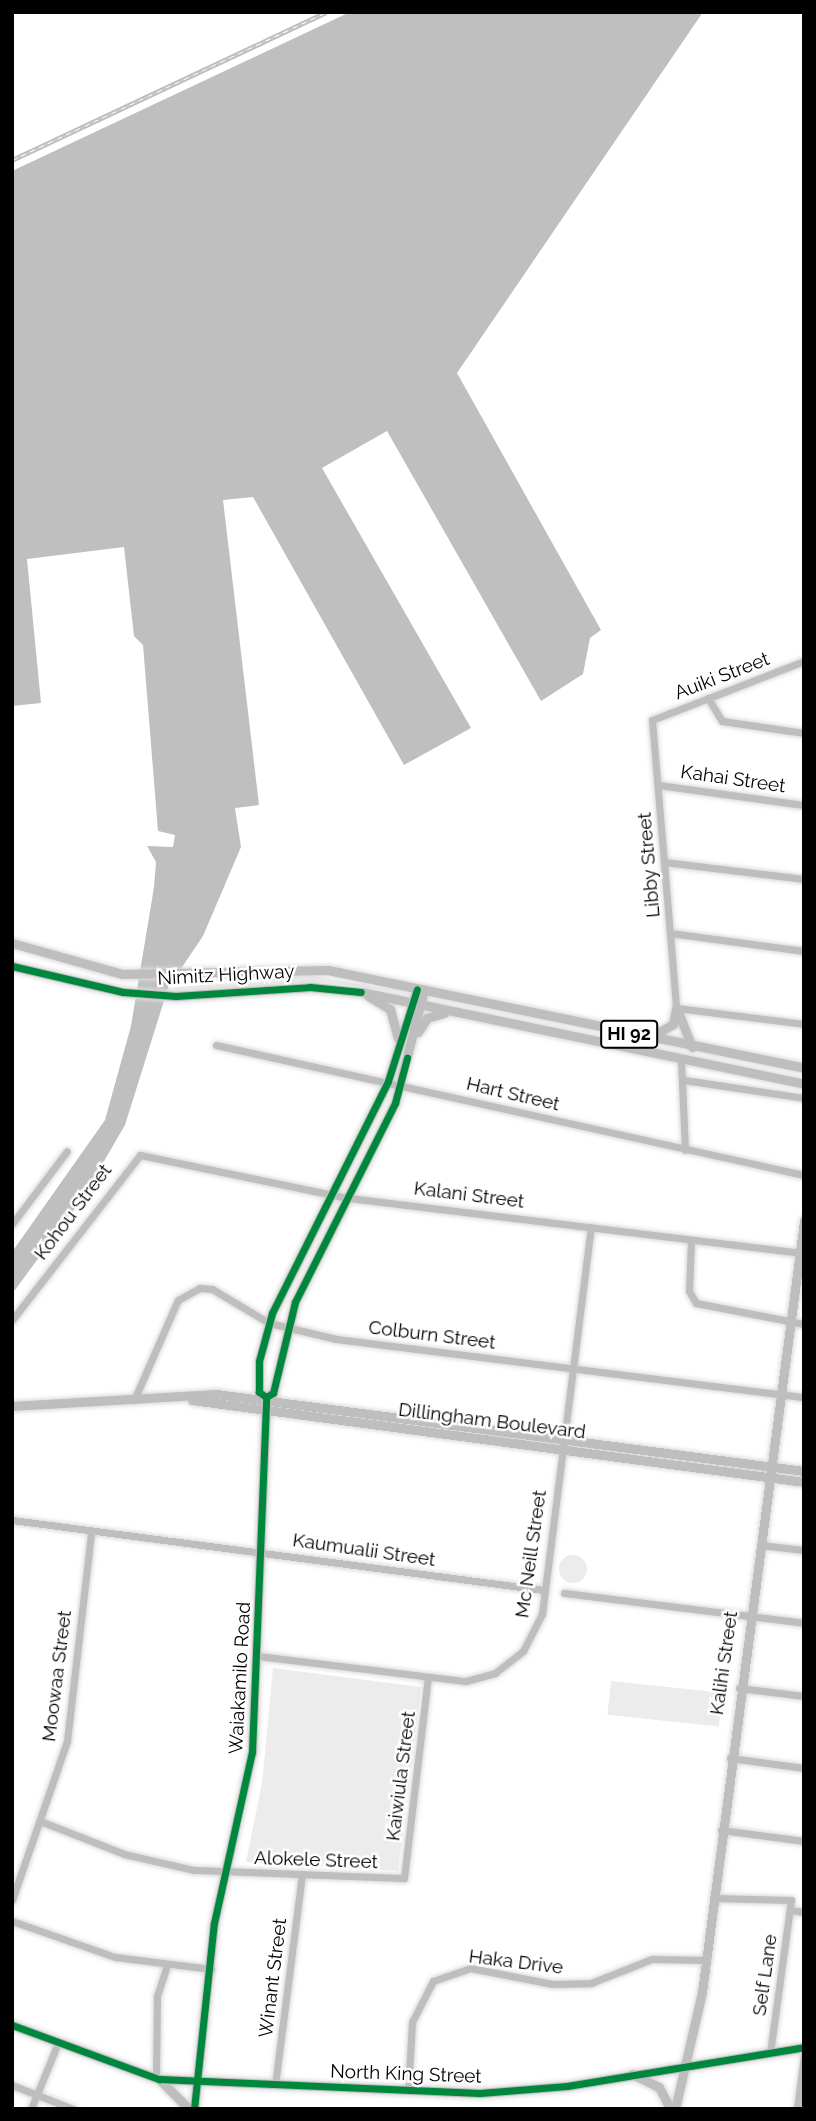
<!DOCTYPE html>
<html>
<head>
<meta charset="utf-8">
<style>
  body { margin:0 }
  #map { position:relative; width:816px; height:2121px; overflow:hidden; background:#fff; font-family:Raleway,sans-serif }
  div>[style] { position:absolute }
  .green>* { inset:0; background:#ececec; transform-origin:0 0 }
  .round { border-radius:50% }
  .water>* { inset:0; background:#bfbfbf }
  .roads { filter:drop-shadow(0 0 2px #dbdbdb) drop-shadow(0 0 2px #dbdbdb) }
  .minor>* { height:7px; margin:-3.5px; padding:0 3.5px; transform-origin:3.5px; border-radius:3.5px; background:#bebebe }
  .major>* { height:9px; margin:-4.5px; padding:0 4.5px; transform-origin:4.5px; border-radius:4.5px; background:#bebebe }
  .rail>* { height:4.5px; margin-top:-2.25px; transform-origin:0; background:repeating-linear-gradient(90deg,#fff 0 5px,#bebebe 0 10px); box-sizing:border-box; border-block:2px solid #bebebe }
  .cycleway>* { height:7px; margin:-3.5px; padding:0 3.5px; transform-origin:3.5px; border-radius:3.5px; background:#00873e }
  span { translate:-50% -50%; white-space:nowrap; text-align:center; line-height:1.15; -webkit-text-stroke:5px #fff; paint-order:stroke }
  .shield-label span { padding:2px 5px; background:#fff; border:2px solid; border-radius:5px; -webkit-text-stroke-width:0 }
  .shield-label { font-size:18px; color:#000; font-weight:700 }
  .street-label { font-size:19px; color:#000 }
  .frame { position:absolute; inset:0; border:14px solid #000; pointer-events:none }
</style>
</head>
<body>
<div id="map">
  <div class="green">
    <i style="clip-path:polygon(309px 975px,401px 992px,324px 982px,165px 996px,168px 988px)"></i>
    <i class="round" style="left:559px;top:1555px;width:28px;height:28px"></i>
    <i style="clip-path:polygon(273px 1668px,421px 1687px,398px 1871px,246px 1862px,262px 1783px)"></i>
    <i style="left:611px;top:1681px;width:112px;height:34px;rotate:6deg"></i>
  </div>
  <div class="water">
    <i style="clip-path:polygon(350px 12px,703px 12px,457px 373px,601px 630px,590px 638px,583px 674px,541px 701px,387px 431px,322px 468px,471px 728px,404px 765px,253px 497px,223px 500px,259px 805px,235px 808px,241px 847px,203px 936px,168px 988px,125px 1125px,82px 1199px,12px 1294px,12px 1252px,105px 1120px,131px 1026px,154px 887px,156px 862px,147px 846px,173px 847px,175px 835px,158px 831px,143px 645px,134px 636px,124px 547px,27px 559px,41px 703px,12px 706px,12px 171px)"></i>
  </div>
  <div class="roads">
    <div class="minor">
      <i style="left:804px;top:661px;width:163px;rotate:158.8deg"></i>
      <i style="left:652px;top:720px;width:289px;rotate:85.2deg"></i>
      <i style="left:676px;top:1008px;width:129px;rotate:7.1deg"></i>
      <i style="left:708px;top:698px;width:27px;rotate:59deg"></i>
      <i style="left:722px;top:721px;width:83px;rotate:8.3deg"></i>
      <i style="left:658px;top:785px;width:147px;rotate:7.8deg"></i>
      <i style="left:664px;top:862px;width:141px;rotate:6.9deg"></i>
      <i style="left:670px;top:933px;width:135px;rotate:7.7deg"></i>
      <i style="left:216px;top:1045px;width:602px;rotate:12.47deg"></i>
      <i style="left:681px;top:1061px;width:89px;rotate:87.4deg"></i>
      <i style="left:684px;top:1080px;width:121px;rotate:8.5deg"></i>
      <i style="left:12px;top:1224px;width:91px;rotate:-53deg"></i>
      <i style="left:691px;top:1240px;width:51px;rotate:92.2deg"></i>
      <i style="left:689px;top:1291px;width:14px;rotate:60deg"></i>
      <i style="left:696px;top:1303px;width:110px;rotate:11deg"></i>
      <i style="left:12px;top:1320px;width:209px;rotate:-52.2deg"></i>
      <i style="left:140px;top:1155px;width:212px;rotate:11.7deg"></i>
      <i style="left:348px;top:1198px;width:458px;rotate:6.9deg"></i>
      <i style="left:134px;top:1400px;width:109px;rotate:-66.3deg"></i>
      <i style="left:178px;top:1300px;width:25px;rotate:-29deg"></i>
      <i style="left:200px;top:1288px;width:12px;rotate:5deg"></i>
      <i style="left:212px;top:1289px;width:66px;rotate:30.8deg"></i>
      <i style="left:269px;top:1323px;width:69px;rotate:13.4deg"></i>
      <i style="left:336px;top:1339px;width:472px;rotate:7.1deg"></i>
      <i style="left:12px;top:1520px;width:537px;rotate:7.5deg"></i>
      <i style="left:760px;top:1545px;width:44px;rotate:6.5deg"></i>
      <i style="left:564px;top:1593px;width:242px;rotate:7.1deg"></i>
      <i style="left:258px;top:1656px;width:209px;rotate:6.9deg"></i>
      <i style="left:466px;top:1681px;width:30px;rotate:-15deg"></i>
      <i style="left:495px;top:1673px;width:36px;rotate:-38deg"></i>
      <i style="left:523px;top:1651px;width:42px;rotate:-62.8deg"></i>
      <i style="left:542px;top:1614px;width:390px;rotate:-82.8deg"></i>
      <i style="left:739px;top:1688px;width:65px;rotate:7deg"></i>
      <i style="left:730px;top:1758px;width:75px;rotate:7.7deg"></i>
      <i style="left:40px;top:1821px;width:90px;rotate:21.4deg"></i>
      <i style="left:124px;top:1854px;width:72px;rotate:12.9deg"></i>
      <i style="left:194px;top:1870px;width:210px;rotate:2.2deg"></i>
      <i style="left:404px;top:1878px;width:201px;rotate:-83.2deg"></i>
      <i style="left:721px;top:1830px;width:84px;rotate:7.5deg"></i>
      <i style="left:713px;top:1898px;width:78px;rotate:1.5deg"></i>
      <i style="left:791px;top:1900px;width:154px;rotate:97.8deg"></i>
      <i style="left:12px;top:1900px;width:168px;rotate:-70.9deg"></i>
      <i style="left:67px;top:1741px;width:210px;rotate:-83.4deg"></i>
      <i style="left:790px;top:1910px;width:14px;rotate:8deg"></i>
      <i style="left:12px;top:1921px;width:109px;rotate:19.3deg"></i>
      <i style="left:115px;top:1957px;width:97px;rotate:7.1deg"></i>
      <i style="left:156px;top:2078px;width:82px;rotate:-89.3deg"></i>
      <i style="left:157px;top:1996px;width:33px;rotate:-72deg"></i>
      <i style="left:12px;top:2085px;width:66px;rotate:21.5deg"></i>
      <i style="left:275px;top:2085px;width:212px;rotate:-82.7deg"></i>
      <i style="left:408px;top:2090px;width:68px;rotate:-86.6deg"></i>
      <i style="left:412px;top:2022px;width:46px;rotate:-62.9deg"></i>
      <i style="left:433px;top:1981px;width:39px;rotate:-19deg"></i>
      <i style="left:470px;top:1968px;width:84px;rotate:11deg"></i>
      <i style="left:552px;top:1984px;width:39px;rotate:-1deg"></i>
      <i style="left:591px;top:1983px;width:66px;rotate:-21.5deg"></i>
      <i style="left:652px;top:1959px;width:54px;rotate:1.1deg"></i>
      <i style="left:31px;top:2109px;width:71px;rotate:-67.8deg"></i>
      <i style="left:797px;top:2109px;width:54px;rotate:-82.6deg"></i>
    </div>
    <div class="major">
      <i style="left:12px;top:943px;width:114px;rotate:15.7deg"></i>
      <i style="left:122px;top:974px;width:206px;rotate:-1.1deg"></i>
      <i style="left:328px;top:970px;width:486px;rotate:11.6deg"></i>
      <i style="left:12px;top:966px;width:114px;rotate:13.2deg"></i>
      <i style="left:123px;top:992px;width:53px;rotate:4.3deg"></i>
      <i style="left:176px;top:996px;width:134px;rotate:-3.8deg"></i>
      <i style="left:310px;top:987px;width:51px;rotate:5.6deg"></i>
      <i style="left:361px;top:992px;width:452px;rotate:11.7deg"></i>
      <i style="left:368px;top:996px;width:26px;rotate:31deg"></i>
      <i style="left:390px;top:1009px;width:30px;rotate:75deg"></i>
      <i style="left:677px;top:1009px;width:41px;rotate:68.5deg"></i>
      <i style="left:418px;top:1032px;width:17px;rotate:-57deg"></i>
      <i style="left:427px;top:1018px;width:18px;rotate:-16deg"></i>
      <i style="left:650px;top:1037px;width:26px;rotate:-29deg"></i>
      <i style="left:673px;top:1024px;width:16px;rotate:-79deg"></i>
      <i style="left:266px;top:1397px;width:9px;rotate:-144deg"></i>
      <i style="left:259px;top:1392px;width:31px;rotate:-90deg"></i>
      <i style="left:259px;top:1361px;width:50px;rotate:-74.8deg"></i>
      <i style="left:272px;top:1313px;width:259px;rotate:-63.4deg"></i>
      <i style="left:388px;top:1081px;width:96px;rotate:-72.5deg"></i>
      <i style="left:266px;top:1397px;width:8px;rotate:-30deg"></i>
      <i style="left:273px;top:1393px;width:94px;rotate:-76.4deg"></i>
      <i style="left:295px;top:1302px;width:223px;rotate:-63.3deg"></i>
      <i style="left:395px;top:1103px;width:117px;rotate:-75.6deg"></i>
      <i style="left:192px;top:1400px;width:617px;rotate:7.63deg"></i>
      <i style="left:12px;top:1406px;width:204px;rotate:-3.4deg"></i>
      <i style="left:216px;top:1394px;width:593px;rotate:7.46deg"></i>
      <i style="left:12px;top:2025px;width:157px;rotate:20.2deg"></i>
      <i style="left:159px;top:2079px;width:321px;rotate:2.5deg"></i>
      <i style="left:480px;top:2093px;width:87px;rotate:-4.6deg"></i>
      <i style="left:567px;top:2086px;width:240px;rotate:-9.3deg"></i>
      <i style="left:632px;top:2074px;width:30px;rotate:26deg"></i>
      <i style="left:659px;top:2087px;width:25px;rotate:63deg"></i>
      <i style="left:160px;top:2080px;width:41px;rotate:45deg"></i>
      <i style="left:194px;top:2109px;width:187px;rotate:-83.9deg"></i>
      <i style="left:214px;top:1923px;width:175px;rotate:-77.5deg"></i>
      <i style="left:252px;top:1752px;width:355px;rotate:-87.7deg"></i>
      <i style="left:675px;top:2109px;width:120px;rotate:-77deg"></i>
      <i style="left:702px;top:1992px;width:778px;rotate:-82.46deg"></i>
    </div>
  </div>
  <div class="rail">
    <i style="left:12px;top:160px;width:347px;rotate:-25.2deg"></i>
  </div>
  <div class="cycleway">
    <i style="left:12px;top:966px;width:114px;rotate:13.2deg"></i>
    <i style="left:123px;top:992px;width:53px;rotate:4.3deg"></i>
    <i style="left:176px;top:996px;width:134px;rotate:-3.8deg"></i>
    <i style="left:310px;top:987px;width:51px;rotate:5.6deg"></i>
    <i style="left:266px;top:1397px;width:9px;rotate:-144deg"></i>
    <i style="left:259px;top:1392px;width:31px;rotate:-90deg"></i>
    <i style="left:259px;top:1361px;width:50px;rotate:-74.8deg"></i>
    <i style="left:272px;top:1313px;width:259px;rotate:-63.4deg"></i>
    <i style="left:388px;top:1081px;width:96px;rotate:-72.5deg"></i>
    <i style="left:266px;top:1397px;width:8px;rotate:-30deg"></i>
    <i style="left:273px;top:1393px;width:94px;rotate:-76.4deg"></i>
    <i style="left:295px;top:1302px;width:223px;rotate:-63.3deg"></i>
    <i style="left:395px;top:1103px;width:47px;rotate:-75.1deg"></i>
    <i style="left:12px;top:2025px;width:157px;rotate:20.2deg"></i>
    <i style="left:159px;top:2079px;width:321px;rotate:2.5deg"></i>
    <i style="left:480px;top:2093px;width:87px;rotate:-4.6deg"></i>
    <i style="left:567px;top:2086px;width:240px;rotate:-9.3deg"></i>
    <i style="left:194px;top:2109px;width:187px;rotate:-83.9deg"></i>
    <i style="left:214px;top:1923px;width:175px;rotate:-77.5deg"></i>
    <i style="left:252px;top:1752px;width:355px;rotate:-87.7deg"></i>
  </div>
  <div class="shield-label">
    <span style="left:629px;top:1034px">HI 92</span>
  </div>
  <div class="street-label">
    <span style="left:722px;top:676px;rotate:-21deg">Auiki Street</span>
    <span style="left:733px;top:779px;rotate:8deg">Kahai Street</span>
    <span style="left:649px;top:865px;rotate:-95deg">Libby Street</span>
    <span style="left:226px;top:975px;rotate:-3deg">Nimitz Highway</span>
    <span style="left:513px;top:1094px;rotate:13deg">Hart Street</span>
    <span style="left:469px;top:1195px;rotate:7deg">Kalani Street</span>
    <span style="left:73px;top:1212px;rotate:-53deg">Kohou Street</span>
    <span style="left:432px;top:1335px;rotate:7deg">Colburn Street</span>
    <span style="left:492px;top:1421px;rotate:7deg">Dillingham Boulevard</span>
    <span style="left:364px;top:1550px;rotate:8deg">Kaumualii Street</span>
    <span style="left:531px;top:1554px;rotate:-82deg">Mc Neill Street</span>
    <span style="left:724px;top:1663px;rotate:-82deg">Kalihi Street</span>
    <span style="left:57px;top:1676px;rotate:-83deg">Moowaa Street</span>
    <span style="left:240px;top:1678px;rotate:-87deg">Waiakamilo Road</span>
    <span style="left:401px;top:1776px;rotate:-83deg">Kaiwiula Street</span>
    <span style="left:316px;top:1860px;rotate:2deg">Alokele Street</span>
    <span style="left:516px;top:1962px;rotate:7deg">Haka Drive</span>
    <span style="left:765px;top:1975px;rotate:-82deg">Self Lane</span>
    <span style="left:273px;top:1978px;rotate:-83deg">Winant Street</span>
    <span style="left:406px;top:2074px;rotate:2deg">North King Street</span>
  </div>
  <div class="frame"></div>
</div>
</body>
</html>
